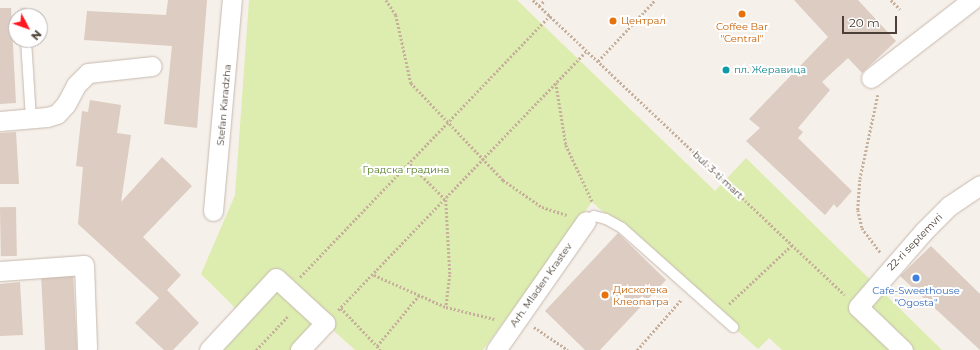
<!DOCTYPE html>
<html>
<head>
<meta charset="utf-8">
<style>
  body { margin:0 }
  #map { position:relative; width:980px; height:350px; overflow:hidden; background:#f6f0ea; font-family:Montserrat,sans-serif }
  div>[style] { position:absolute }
  .green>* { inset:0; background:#ddedb0 }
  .building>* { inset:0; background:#dcccc1; transform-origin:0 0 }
  .path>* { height:2.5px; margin-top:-1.25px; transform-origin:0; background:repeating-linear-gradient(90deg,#c6af9b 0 2px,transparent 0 4px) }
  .roads { filter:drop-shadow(0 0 1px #c6b9ae) drop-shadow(0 0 1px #c6b9ae) }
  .service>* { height:10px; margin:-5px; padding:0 5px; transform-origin:5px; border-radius:5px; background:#fff }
  .minor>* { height:19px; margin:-9.5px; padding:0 9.5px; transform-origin:9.5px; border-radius:9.5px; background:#fff }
  .dots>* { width:11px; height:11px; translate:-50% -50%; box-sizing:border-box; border:2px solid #fff; border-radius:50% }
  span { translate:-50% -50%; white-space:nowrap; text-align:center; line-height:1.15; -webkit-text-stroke:4px #fff; paint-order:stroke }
  .food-label { font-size:10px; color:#c56008 }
  .left { translate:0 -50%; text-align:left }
  .culture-label { font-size:10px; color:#0d838f }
  .street-label { font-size:10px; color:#4b4037 }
  .park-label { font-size:10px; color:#557d23 }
  .shop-label { font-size:10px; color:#366cbe }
  .north { position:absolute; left:8px; top:8px; width:40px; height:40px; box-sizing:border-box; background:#fff; border:1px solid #b7b3af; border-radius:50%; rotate:131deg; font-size:11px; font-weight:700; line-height:16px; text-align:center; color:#4b4037 }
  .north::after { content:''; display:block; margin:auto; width:14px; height:18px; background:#ff1820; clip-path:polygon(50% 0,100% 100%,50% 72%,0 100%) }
  .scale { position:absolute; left:842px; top:16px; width:55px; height:18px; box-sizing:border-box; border:2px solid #4b4037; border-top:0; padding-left:5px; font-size:12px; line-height:14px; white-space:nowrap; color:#4b4037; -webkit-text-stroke:3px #fff; paint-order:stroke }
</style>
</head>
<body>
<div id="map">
  <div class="green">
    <i style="clip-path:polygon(249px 0,517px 0,715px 191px,746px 158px,942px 350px,782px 350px,769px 338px,758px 349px,592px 202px,483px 350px,355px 350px,325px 323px,299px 350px,210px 350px,242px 315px,201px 274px,235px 195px)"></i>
  </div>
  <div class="building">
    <i style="clip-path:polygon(168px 0,207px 0,197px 128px,164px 124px,172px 46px,84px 40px,87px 11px,166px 15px)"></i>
    <i style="clip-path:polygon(794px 0,858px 0,896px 41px,862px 73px,848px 58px,822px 82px,830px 90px,798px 128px,803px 132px,798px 138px,852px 191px,837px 208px,834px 204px,825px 215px,746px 141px,760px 128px,749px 119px,828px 37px)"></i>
    <i style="clip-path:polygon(0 8px,11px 8px,16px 103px,0 104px)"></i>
    <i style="clip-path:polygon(90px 100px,121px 105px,117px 133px,131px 135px,121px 202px,162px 157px,192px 186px,143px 237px,181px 275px,167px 290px,199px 323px,173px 350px,164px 350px,135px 323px,159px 298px,78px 224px,83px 167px,76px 166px,82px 111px,88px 112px)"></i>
    <i style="clip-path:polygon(16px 132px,19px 184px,0 184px,0 133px)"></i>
    <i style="left:16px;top:207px;width:49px;height:16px;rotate:89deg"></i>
    <i style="clip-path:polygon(618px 233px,666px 280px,600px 350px,585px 350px,545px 311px)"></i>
    <i style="clip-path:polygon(931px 246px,980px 294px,980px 350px,900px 276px)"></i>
    <i style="left:73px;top:273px;width:77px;height:32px;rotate:87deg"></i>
    <i style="clip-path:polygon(20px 282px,23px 335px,0 336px,0 284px)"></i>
  </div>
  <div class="path">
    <i style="left:386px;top:0;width:18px;rotate:56deg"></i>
    <i style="left:396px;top:15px;width:70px;rotate:77.6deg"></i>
    <i style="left:411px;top:83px;width:134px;rotate:46.5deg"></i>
    <i style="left:503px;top:180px;width:47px;rotate:34.7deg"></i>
    <i style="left:542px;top:207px;width:26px;rotate:18deg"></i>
    <i style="left:533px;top:0;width:429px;rotate:43.4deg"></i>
    <i style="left:891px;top:0;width:13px;rotate:45deg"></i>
    <i style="left:539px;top:6px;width:8px;rotate:-45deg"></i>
    <i style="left:598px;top:61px;width:83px;rotate:-46.9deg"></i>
    <i style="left:556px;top:83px;width:63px;rotate:80.8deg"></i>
    <i style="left:566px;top:145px;width:64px;rotate:65deg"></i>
    <i style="left:878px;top:95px;width:87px;rotate:102deg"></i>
    <i style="left:860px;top:180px;width:30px;rotate:94deg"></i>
    <i style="left:858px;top:210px;width:18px;rotate:77deg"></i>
    <i style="left:862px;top:228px;width:31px;rotate:53deg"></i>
    <i style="left:410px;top:164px;width:51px;rotate:45deg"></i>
    <i style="left:446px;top:200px;width:75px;rotate:86.9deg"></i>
    <i style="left:450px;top:275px;width:32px;rotate:97deg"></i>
    <i style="left:446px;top:307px;width:50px;rotate:13.8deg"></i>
    <i style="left:374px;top:275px;width:79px;rotate:24deg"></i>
    <i style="left:300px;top:277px;width:362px;rotate:-46.3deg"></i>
    <i style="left:729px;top:304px;width:86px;rotate:-43.1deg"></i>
    <i style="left:341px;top:308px;width:52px;rotate:46.5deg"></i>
    <i style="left:377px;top:346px;width:66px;rotate:-50.5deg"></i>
    <i style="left:338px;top:310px;width:360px;rotate:-46.2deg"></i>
    <i style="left:534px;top:327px;width:41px;rotate:34.1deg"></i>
    <i style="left:377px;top:346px;width:5px;rotate:53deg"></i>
    <i style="left:256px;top:350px;width:48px;rotate:-46.7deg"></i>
    <i style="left:637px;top:350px;width:67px;rotate:-48.7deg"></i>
  </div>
  <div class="roads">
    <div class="service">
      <i style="left:24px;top:14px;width:2px;rotate:90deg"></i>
      <i style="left:26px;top:40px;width:79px;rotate:86.4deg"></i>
      <i style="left:586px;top:221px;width:9px;rotate:-32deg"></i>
      <i style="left:594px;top:216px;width:12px;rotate:14deg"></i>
      <i style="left:606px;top:219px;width:18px;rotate:29deg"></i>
      <i style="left:622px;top:228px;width:149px;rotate:41.7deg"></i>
    </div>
    <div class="minor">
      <i style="left:871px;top:78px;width:128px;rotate:-37.7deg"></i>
      <i style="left:0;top:121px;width:47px;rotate:-4.9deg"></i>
      <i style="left:47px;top:117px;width:10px;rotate:-17deg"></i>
      <i style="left:57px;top:114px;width:13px;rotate:-48deg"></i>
      <i style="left:66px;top:104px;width:21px;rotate:-62deg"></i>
      <i style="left:76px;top:85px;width:17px;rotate:-45deg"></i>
      <i style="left:88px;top:73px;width:64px;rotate:-6.2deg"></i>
      <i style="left:213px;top:211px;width:212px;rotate:-84.9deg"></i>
      <i style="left:0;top:271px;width:84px;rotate:-4.1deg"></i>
      <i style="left:84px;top:265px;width:83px;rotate:87.9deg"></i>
      <i style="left:209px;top:350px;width:98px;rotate:-47.1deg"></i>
      <i style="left:276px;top:278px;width:67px;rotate:42.6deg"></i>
      <i style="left:325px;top:323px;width:37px;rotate:133deg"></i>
      <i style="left:496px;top:350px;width:157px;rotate:-55.1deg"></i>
      <i style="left:903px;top:350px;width:62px;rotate:-136.3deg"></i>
      <i style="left:858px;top:307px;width:101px;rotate:-49deg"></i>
      <i style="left:924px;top:231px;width:35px;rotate:-45deg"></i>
      <i style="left:949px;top:206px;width:37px;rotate:-34deg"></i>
    </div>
  </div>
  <div class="dots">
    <i style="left:742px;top:14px;background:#e8710a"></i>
    <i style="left:613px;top:21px;background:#e8710a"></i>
    <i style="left:726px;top:70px;background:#0f9aa8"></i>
    <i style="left:916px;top:278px;background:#3f7fe0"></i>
    <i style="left:605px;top:295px;background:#e8710a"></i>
  </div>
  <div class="food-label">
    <span class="left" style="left:621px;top:21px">Централ</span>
    <span style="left:742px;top:32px">Coffee Bar<br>"Central"</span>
    <span class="left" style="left:613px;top:295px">Дискотека<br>Клеопатра</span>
  </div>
  <div class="culture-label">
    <span class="left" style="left:734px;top:70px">пл. Жеравица</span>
  </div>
  <div class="street-label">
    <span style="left:224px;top:105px;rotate:-85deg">Stefan Karadzha</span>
    <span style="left:718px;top:175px;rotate:43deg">bul. 3-ti mart</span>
    <span style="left:915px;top:242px;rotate:-46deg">22-ri septemvri</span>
    <span style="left:541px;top:285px;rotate:-55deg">Arh. Mladen Krastev</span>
  </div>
  <div class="park-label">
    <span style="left:406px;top:170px">Градска градина</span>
  </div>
  <div class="shop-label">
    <span style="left:916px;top:296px">Cafe-Sweethouse<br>"Ogosta"</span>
  </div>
  <div class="north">N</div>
  <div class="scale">20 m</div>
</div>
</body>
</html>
